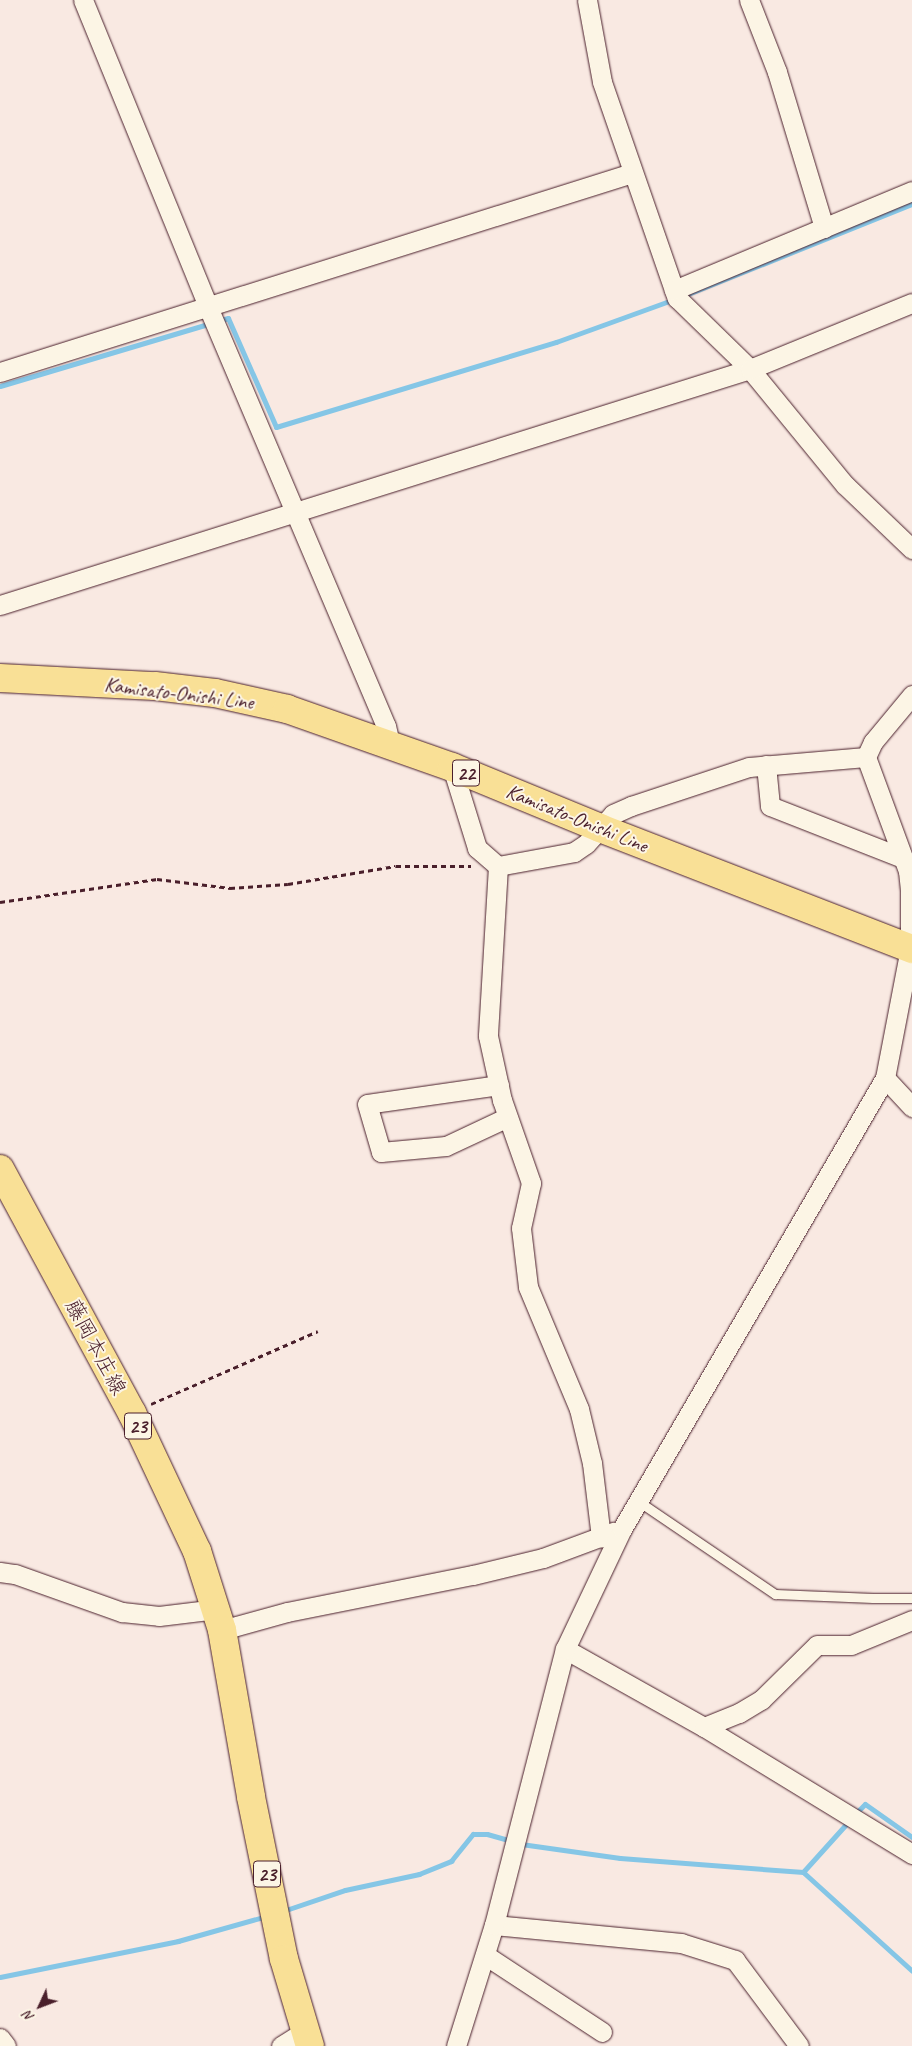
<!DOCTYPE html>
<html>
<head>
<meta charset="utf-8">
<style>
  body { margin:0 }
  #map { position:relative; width:912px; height:2046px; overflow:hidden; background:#f9e9e2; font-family:Caveat,"Klee One",sans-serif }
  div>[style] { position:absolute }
  .stream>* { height:5px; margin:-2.5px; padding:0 2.5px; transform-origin:2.5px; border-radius:2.5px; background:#85c6e6 }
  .path>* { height:3px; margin-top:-1.5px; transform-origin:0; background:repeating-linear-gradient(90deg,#4a1f2b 0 5px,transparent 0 9px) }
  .roads { filter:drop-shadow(0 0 1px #4a1f2b) drop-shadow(0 0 1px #4a1f2b) }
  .lane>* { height:9px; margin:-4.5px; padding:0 4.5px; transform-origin:4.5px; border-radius:4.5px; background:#fcf5e5 }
  .street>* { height:19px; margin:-9.5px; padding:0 9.5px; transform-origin:9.5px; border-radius:9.5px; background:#fcf5e5 }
  .primary>* { height:28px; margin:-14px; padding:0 14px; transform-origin:14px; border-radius:14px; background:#f9e096 }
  span { translate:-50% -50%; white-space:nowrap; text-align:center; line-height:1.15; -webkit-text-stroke:4px #fcf5e5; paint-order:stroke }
  .shield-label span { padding:1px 4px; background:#fcf5e5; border:1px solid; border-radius:4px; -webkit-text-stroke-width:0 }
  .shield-label { font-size:20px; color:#4a1f2b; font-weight:700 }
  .street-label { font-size:21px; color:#4a1f2b }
  .north { position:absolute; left:15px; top:1981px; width:50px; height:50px; -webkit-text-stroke:4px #fcf5e5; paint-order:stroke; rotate:227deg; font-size:14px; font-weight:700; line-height:20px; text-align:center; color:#4a1f2b }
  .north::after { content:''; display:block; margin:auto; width:18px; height:22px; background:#4a1f2b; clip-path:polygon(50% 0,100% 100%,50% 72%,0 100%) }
</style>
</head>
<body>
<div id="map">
  <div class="stream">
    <i style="left:683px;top:296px;width:247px;rotate:-21.9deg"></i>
    <i style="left:0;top:386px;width:238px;rotate:-16.6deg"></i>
    <i style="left:228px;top:318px;width:119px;rotate:66.2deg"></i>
    <i style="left:276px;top:427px;width:293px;rotate:-16.9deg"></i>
    <i style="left:556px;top:342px;width:127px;rotate:-19.9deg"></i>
    <i style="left:855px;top:1814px;width:14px;rotate:-45deg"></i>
    <i style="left:865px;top:1804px;width:57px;rotate:35.1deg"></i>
    <i style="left:803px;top:1872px;width:69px;rotate:-48deg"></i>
    <i style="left:283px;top:1911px;width:65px;rotate:-18.7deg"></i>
    <i style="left:345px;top:1890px;width:76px;rotate:-12.2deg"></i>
    <i style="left:419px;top:1874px;width:35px;rotate:-22deg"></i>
    <i style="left:451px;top:1861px;width:35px;rotate:-51deg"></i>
    <i style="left:473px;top:1834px;width:14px"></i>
    <i style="left:487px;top:1834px;width:35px;rotate:16deg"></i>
    <i style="left:521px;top:1844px;width:100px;rotate:8deg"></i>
    <i style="left:620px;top:1858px;width:184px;rotate:4.4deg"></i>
    <i style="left:803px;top:1872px;width:147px;rotate:42.2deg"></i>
    <i style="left:0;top:1977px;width:182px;rotate:-11.4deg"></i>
    <i style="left:178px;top:1941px;width:92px;rotate:-15.7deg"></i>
  </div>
  <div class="path">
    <i style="left:0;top:902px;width:159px;rotate:-8.3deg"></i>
    <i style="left:157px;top:879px;width:74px;rotate:7deg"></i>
    <i style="left:230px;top:888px;width:58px;rotate:-3.9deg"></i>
    <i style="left:288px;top:884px;width:109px;rotate:-9.5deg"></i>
    <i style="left:396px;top:866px;width:75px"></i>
    <i style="left:151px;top:1404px;width:182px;rotate:-23.6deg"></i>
  </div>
  <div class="roads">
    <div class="lane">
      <i style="left:638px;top:1501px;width:166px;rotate:34.2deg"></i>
      <i style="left:775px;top:1594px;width:98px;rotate:2.3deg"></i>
      <i style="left:873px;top:1598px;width:39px"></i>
    </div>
    <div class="street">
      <i style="left:83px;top:0;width:331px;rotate:67.8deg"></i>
      <i style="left:208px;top:307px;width:455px;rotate:67deg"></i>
      <i style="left:386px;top:726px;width:18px;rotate:77deg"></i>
      <i style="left:587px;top:0;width:83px;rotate:79.6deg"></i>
      <i style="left:602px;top:82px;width:229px;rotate:70.9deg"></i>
      <i style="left:677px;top:298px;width:102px;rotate:44.2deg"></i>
      <i style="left:750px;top:369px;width:150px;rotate:50.7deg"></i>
      <i style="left:845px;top:485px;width:93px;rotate:43.7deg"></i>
      <i style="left:749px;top:0;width:77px;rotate:68.7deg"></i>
      <i style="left:777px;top:72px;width:163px;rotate:73.2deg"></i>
      <i style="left:674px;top:290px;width:258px;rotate:-22.6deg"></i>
      <i style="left:0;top:372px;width:663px;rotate:-17.48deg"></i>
      <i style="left:0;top:605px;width:786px;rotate:-17.47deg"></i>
      <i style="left:750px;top:369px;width:175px;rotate:-22.2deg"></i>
      <i style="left:766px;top:765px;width:41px;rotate:84.4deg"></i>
      <i style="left:770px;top:806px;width:143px;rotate:21.4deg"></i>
      <i style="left:452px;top:767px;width:85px;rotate:72.8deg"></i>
      <i style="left:477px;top:848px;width:28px;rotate:41deg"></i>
      <i style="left:498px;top:866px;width:170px;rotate:93.4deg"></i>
      <i style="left:488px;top:1036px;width:66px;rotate:77.7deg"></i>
      <i style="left:502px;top:1100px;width:88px;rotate:70.7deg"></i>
      <i style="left:531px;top:1183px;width:46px;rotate:102.5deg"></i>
      <i style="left:521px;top:1228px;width:59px;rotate:83.2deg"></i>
      <i style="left:528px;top:1287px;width:132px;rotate:67.3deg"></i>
      <i style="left:579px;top:1409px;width:56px;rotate:76.5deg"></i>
      <i style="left:592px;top:1463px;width:75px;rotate:83.1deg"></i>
      <i style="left:498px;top:866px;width:77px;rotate:-10.4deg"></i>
      <i style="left:574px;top:852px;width:14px;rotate:-34deg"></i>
      <i style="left:586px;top:844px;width:40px;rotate:-48deg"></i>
      <i style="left:613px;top:814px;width:20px;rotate:-24deg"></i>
      <i style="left:631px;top:806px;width:124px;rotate:-18.3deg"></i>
      <i style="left:749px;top:767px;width:117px;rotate:-4.9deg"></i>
      <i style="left:885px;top:1078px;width:40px;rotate:47deg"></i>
      <i style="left:499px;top:1085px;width:133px;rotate:171.8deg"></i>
      <i style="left:367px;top:1104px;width:50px;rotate:73.7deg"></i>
      <i style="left:381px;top:1152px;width:65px;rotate:-5.3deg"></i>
      <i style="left:446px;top:1146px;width:68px;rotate:-25.1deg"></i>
      <i style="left:0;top:1572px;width:15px;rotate:8deg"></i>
      <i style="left:15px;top:1574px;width:114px;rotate:19.6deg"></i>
      <i style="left:122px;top:1612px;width:37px;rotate:6deg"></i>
      <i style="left:159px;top:1616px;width:58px;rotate:-6.9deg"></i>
      <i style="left:222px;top:1630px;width:67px;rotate:-15.5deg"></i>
      <i style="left:287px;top:1612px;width:190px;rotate:-11.3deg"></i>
      <i style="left:473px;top:1575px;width:72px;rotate:-13.7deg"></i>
      <i style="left:543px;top:1558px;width:75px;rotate:-20.4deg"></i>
      <i style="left:565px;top:1649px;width:159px;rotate:29.3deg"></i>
      <i style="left:704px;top:1727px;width:244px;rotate:31.4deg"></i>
      <i style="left:704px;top:1727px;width:38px;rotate:-22deg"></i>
      <i style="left:739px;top:1713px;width:26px;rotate:-31deg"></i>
      <i style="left:761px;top:1700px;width:78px;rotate:-44.5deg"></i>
      <i style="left:817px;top:1645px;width:34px"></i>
      <i style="left:851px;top:1645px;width:66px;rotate:-22.3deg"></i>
      <i style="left:494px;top:1925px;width:188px;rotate:5.5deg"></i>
      <i style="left:681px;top:1943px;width:57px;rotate:17.5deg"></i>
      <i style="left:735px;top:1960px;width:107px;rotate:53.3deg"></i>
      <i style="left:485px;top:1955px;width:140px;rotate:33.3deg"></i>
      <i style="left:0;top:2038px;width:10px;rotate:53deg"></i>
      <i style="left:281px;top:2046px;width:28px;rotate:-32deg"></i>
      <i style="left:456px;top:2046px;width:127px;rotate:-72.6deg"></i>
      <i style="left:494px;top:1925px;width:285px;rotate:-75.6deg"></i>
      <i style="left:565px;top:1649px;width:133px;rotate:-64.6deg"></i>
      <i style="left:622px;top:1529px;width:522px;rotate:-59.75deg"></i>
      <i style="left:885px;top:1078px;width:132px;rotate:-79.1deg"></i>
      <i style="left:910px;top:948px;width:58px;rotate:-90deg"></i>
      <i style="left:910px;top:890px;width:19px;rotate:-96deg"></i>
      <i style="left:908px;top:871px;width:121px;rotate:-110.2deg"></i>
      <i style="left:866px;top:757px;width:17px;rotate:-65deg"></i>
      <i style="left:873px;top:742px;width:61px;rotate:-50.3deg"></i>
    </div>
    <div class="primary">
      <i style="left:0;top:678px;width:155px;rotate:3deg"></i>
      <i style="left:155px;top:686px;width:60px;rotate:6.7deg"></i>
      <i style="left:215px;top:693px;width:74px;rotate:12.5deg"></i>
      <i style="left:287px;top:709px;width:175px;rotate:19.4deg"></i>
      <i style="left:452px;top:767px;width:160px;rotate:22.4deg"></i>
      <i style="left:600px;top:828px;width:335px;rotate:21.2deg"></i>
      <i style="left:0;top:1169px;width:277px;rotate:61.6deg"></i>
      <i style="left:132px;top:1413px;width:153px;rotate:64.8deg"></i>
      <i style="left:197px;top:1551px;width:83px;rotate:72.4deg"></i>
      <i style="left:222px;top:1630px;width:169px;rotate:80.1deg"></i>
      <i style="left:251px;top:1797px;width:165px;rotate:78.5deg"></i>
      <i style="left:284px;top:1959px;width:91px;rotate:73.4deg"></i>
    </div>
  </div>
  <div class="shield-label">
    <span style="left:466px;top:773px">22</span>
    <span style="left:138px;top:1426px">23</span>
    <span style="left:267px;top:1874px">23</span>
  </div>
  <div class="street-label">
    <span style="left:179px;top:693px;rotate:7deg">Kamisato-Onishi Line</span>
    <span style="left:577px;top:818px;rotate:22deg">Kamisato-Onishi Line</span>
    <span style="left:96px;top:1347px;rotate:62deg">藤岡本庄線</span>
  </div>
  <div class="north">N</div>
</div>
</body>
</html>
